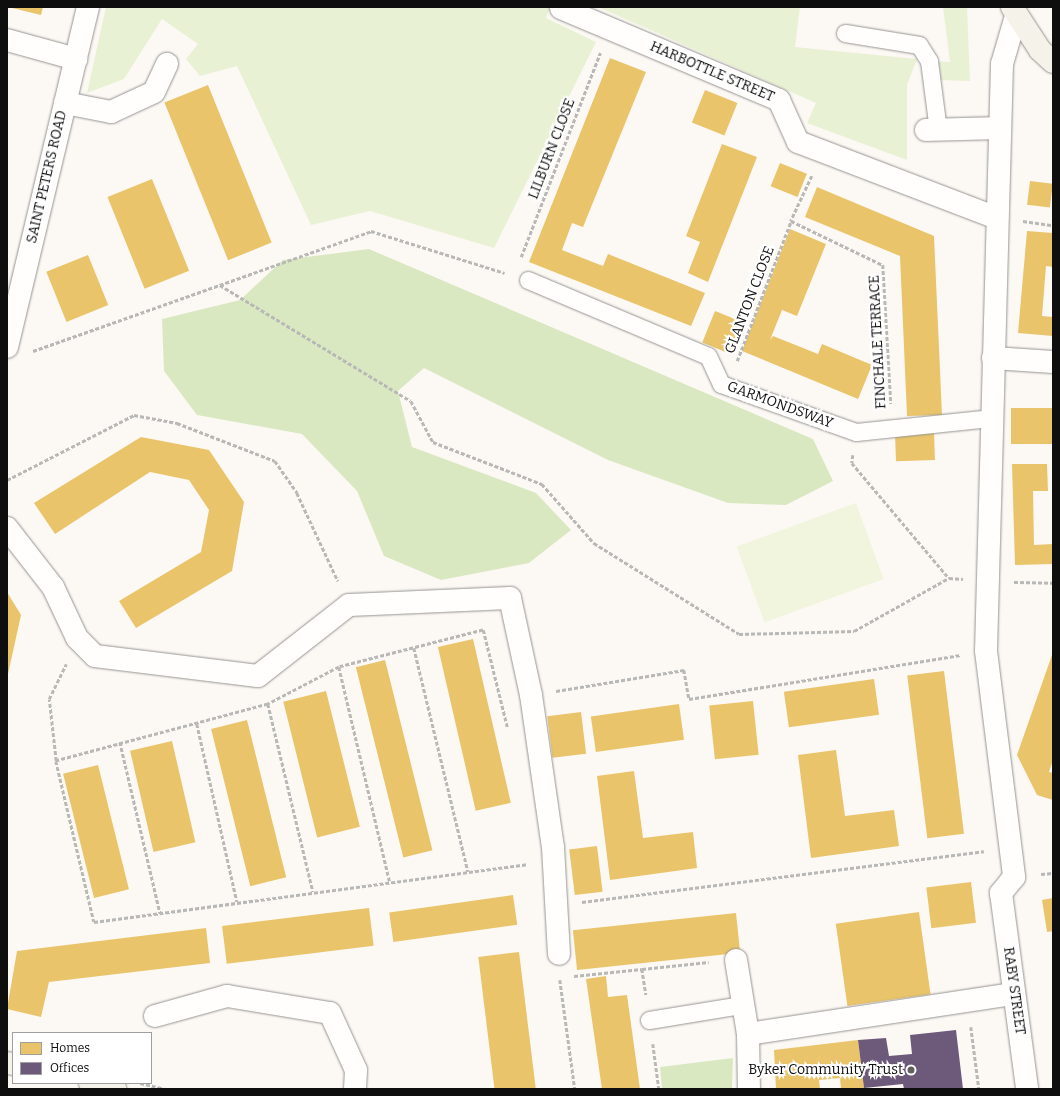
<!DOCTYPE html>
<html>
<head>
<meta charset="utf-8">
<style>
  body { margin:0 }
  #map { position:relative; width:1060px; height:1096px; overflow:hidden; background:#fcf9f4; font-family:Bitter,serif }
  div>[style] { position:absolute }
  .green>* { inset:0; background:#e9f1d4 }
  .forest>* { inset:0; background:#dae8c1 }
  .pitch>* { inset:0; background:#f2f5dd; transform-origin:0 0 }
  .homes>* { inset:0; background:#e9c46a; transform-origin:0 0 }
  .offices>* { inset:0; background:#6d597a }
  .path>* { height:2.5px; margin-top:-1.25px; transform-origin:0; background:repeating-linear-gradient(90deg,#b8b8b7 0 4px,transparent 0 6px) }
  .roads { filter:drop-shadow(0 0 1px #959492) drop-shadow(0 0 1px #959492) }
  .lane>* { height:17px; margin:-8.5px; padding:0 8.5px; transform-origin:8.5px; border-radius:8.5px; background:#fffefd }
  .street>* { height:22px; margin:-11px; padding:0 11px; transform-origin:11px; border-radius:11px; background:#fffefd }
  .secondary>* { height:22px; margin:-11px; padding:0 11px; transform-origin:11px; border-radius:11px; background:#f5f2ea }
  .dots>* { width:11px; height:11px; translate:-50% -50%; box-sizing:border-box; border:2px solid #fff; border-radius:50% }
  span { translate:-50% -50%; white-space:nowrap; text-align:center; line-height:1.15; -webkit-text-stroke:4px #fff; paint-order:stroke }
  .street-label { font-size:14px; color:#0e0e0e }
  .poi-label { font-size:14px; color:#0e0e0e }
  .right { translate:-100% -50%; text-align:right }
  .frame { position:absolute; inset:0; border:8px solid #0e0e0e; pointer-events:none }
  .legend { position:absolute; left:12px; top:1032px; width:140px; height:52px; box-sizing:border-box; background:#fff; border:1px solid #9f9f9f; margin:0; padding:5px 7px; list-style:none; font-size:12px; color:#0e0e0e }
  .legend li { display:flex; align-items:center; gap:8px; height:20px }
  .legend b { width:20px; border:1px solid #9f9f9f }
</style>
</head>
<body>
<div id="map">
  <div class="green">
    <i style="clip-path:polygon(106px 7px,550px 7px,546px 18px,596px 42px,494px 248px,370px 211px,311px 225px,237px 66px,200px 76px,186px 59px,198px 44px,162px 19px,124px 79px,87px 93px)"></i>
    <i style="clip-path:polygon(598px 7px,800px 7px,795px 47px,917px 59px,907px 85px,907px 160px,807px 123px,816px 103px)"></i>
    <i style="clip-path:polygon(943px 7px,967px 7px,970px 81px,938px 80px,929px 61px,950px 62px)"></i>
  </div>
  <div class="forest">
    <i style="clip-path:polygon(369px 249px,813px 439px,833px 481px,786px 505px,728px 503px,608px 460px,424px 368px,398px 391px,412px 447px,536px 493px,571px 530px,529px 563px,441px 580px,384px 556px,357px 491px,302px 434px,197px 415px,164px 371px,162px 319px,240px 300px,283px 260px)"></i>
    <i style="clip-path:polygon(733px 1058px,732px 1089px,662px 1089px,660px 1067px)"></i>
  </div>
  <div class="pitch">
    <i style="left:856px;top:503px;width:81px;height:127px;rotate:70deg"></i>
  </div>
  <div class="homes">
    <i style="clip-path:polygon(8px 7px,43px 7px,41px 15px)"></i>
    <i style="clip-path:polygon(610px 58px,646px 72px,583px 227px,572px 223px,562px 250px,603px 266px,608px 254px,705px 293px,691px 326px,529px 262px)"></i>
    <i style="left:208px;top:85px;width:170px;height:47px;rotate:68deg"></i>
    <i style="left:705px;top:90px;width:35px;height:35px;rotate:22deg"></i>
    <i style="clip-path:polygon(722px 144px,757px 157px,708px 282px,688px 273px,700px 242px,686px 236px)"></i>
    <i style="left:780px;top:163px;width:29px;height:25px;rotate:22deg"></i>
    <i style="left:152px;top:179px;width:99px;height:48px;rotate:68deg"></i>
    <i style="left:1030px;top:181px;width:23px;height:24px;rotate:7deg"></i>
    <i style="clip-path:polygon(817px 187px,934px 236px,942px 415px,907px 416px,900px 256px,805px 217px)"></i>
    <i style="clip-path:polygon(790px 229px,826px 244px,797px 316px,782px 310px,770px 340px,773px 336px,818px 354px,822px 344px,872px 365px,858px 399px,742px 351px)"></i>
    <i style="clip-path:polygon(1027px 231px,1053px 233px,1053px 267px,1046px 266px,1042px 316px,1053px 317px,1053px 336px,1018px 333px)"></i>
    <i style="left:88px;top:255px;width:54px;height:45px;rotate:68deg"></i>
    <i style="left:715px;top:311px;width:29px;height:34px;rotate:22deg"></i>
    <i style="left:1011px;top:408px;width:42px;height:36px"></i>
    <i style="left:934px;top:432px;width:28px;height:39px;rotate:88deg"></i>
    <i style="clip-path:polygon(141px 437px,209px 450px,244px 502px,232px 571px,136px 628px,119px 601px,201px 552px,209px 510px,189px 480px,150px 472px,55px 534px,34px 503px)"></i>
    <i style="clip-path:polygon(1012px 464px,1047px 464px,1048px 491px,1033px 491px,1034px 545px,1053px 544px,1053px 564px,1015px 565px)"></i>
    <i style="clip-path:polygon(7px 592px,21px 615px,8px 674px,7px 674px)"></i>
    <i style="left:473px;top:639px;width:168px;height:36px;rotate:77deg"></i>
    <i style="clip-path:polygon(1053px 652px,1053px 760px,1049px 772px,1053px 773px,1053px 800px,1037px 795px,1017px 755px)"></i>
    <i style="left:385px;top:660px;width:196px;height:30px;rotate:76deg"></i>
    <i style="left:944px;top:671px;width:164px;height:37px;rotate:83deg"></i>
    <i style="left:874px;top:679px;width:36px;height:91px;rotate:82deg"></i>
    <i style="left:326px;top:691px;width:140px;height:44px;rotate:76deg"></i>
    <i style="left:753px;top:701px;width:54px;height:44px;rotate:84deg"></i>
    <i style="left:679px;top:704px;width:36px;height:89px;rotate:82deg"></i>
    <i style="left:581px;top:712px;width:42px;height:34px;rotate:83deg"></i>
    <i style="left:247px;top:720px;width:162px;height:37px;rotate:76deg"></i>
    <i style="left:172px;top:741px;width:104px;height:43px;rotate:77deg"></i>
    <i style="clip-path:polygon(836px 750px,845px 816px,894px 810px,899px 846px,811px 858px,798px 755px)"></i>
    <i style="left:98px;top:765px;width:128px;height:36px;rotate:76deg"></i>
    <i style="clip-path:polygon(634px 771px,643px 838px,693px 832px,697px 868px,610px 880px,597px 776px)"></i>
    <i style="left:597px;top:846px;width:46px;height:28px;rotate:83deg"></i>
    <i style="left:971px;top:882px;width:41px;height:45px;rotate:83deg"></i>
    <i style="left:513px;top:895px;width:30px;height:125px;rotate:82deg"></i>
    <i style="clip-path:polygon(1053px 898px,1053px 931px,1047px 932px,1042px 900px)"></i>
    <i style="left:369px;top:908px;width:38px;height:148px;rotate:83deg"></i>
    <i style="left:919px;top:912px;width:83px;height:84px;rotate:82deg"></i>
    <i style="left:736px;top:913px;width:40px;height:164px;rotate:84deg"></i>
    <i style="clip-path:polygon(206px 928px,210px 963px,49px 982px,41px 1017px,7px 1009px,17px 951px)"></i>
    <i style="left:519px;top:952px;width:138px;height:41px;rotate:83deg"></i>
    <i style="clip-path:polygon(606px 976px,608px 997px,627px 995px,640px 1089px,602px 1089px,586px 979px)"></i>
    <i style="clip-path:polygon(858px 1040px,864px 1088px,841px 1089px,840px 1078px,819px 1080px,820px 1089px,776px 1089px,774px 1050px)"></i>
  </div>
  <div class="offices">
    <i style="clip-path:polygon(956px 1030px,963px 1089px,904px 1089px,903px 1084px,864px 1088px,858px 1040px,886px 1038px,889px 1056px,912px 1054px,910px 1035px)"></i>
  </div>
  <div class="path">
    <i style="left:812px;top:176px;width:50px;rotate:115deg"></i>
    <i style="left:791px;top:221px;width:102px;rotate:25.6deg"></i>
    <i style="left:883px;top:265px;width:139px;rotate:86.7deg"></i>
    <i style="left:1023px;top:221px;width:30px;rotate:8deg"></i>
    <i style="left:521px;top:257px;width:219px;rotate:-68.8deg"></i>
    <i style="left:220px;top:285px;width:223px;rotate:31.3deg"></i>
    <i style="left:411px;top:401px;width:47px;rotate:61.8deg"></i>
    <i style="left:433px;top:442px;width:117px;rotate:21.1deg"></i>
    <i style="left:542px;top:484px;width:79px;rotate:48.6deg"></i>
    <i style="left:594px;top:543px;width:171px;rotate:32.1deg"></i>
    <i style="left:739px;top:634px;width:115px;rotate:-1.5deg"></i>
    <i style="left:854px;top:631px;width:109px;rotate:-29.2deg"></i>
    <i style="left:33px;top:351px;width:359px;rotate:-19.5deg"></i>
    <i style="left:371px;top:231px;width:140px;rotate:17.4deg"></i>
    <i style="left:737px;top:361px;width:150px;rotate:-68.9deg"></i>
    <i style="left:853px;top:455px;width:8px;rotate:97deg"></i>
    <i style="left:852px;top:463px;width:150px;rotate:49.9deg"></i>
    <i style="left:949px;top:578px;width:14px;rotate:4deg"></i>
    <i style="left:7px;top:480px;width:143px;rotate:-27.1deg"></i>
    <i style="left:134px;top:415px;width:44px;rotate:10.5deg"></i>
    <i style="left:177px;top:423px;width:105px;rotate:21.2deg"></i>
    <i style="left:275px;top:461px;width:39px;rotate:55deg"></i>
    <i style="left:297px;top:493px;width:97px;rotate:65deg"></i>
    <i style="left:1014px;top:582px;width:39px;rotate:1deg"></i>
    <i style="left:414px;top:648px;width:230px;rotate:76.4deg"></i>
    <i style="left:339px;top:667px;width:221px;rotate:76.7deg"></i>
    <i style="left:556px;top:691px;width:130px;rotate:-9.3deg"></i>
    <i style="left:684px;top:670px;width:29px;rotate:80deg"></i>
    <i style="left:689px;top:699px;width:275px;rotate:-9.2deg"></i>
    <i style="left:268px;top:704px;width:193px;rotate:76.5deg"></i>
    <i style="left:197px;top:724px;width:182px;rotate:77.3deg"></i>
    <i style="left:507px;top:727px;width:100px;rotate:-103.9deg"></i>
    <i style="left:483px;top:630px;width:149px;rotate:165.6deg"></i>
    <i style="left:339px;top:667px;width:80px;rotate:152.5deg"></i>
    <i style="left:268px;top:704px;width:220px;rotate:165deg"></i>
    <i style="left:56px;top:761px;width:165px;rotate:76.7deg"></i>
    <i style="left:94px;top:922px;width:437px;rotate:-7.6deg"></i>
    <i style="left:120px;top:742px;width:176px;rotate:76.8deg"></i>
    <i style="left:56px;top:761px;width:62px;rotate:-96.4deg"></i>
    <i style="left:49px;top:699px;width:39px;rotate:-64deg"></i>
    <i style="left:1041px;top:874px;width:12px;rotate:-5deg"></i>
    <i style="left:582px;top:902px;width:405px;rotate:-7.2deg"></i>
    <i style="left:642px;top:969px;width:67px;rotate:-6deg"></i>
    <i style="left:574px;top:976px;width:68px;rotate:-5.9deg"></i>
    <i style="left:642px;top:969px;width:26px;rotate:81deg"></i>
    <i style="left:560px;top:980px;width:110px;rotate:82.2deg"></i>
    <i style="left:971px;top:1027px;width:63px;rotate:82.6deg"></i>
    <i style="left:653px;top:1044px;width:45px;rotate:82.4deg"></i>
    <i style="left:140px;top:1083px;width:26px;rotate:13deg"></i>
  </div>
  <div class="roads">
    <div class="lane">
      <i style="left:845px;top:33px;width:75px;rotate:9.2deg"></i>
      <i style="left:919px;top:45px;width:19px;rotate:58deg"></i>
      <i style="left:929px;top:61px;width:70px;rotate:82.6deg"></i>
      <i style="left:528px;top:280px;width:195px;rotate:22.9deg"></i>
      <i style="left:708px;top:356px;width:31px;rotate:65deg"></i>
      <i style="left:721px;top:384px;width:143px;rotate:19.6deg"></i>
      <i style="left:856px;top:432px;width:137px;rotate:-5.9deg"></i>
      <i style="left:649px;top:1020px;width:94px;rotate:-9.2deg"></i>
    </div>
    <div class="street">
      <i style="left:561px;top:8px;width:237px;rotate:22.9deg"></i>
      <i style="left:779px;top:100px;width:46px;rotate:65.7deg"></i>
      <i style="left:798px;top:142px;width:213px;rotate:20.9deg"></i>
      <i style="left:1016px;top:16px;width:50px;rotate:106.3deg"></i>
      <i style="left:1002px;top:64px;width:587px;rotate:91.56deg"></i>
      <i style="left:986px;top:651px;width:228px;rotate:82.9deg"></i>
      <i style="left:1014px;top:877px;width:21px;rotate:129deg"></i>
      <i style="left:1001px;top:893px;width:198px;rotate:82.4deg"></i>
      <i style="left:7px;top:40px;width:72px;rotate:15.4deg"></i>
      <i style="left:65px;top:103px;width:47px;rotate:11.1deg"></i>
      <i style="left:111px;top:112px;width:47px;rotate:-24.9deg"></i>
      <i style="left:154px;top:92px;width:31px;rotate:-65deg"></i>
      <i style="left:926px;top:130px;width:74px;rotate:-1.5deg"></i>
      <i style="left:7px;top:347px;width:350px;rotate:-76.6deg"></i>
      <i style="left:993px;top:358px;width:60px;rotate:3.8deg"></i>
      <i style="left:7px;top:528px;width:75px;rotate:52.1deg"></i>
      <i style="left:53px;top:587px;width:56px;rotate:64.8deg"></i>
      <i style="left:77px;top:638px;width:25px;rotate:45deg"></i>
      <i style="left:95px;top:656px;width:164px;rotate:7deg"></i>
      <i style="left:258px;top:676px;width:115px;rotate:-38deg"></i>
      <i style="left:349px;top:605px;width:161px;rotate:-2.5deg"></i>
      <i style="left:510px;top:598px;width:99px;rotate:77.8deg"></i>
      <i style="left:531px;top:695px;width:154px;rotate:81.8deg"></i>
      <i style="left:553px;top:847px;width:107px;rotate:86.8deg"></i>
      <i style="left:736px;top:960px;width:75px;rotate:80.8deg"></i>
      <i style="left:748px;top:1034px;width:55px;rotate:89deg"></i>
      <i style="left:155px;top:1016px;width:75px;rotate:-15.5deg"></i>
      <i style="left:227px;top:996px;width:104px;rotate:9.4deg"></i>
      <i style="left:330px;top:1013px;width:63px;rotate:65.5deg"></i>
      <i style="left:356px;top:1070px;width:19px;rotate:93deg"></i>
      <i style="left:748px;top:1034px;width:269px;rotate:-8.6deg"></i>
    </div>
    <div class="secondary">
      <i style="left:1012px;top:7px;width:51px;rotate:56.9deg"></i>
      <i style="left:1040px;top:50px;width:18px;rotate:43deg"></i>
      <i style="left:7px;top:1063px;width:6px;rotate:9deg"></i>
      <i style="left:90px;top:1083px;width:26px;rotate:13deg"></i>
    </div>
  </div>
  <div class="dots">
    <i style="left:911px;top:1070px;background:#61605e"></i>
  </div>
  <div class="street-label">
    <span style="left:712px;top:72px;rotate:23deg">HARBOTTLE STREET</span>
    <span style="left:552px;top:149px;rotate:-69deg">LILBURN CLOSE</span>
    <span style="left:47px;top:177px;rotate:-77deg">SAINT PETERS ROAD</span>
    <span style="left:750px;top:300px;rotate:-69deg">GLANTON CLOSE</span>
    <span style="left:878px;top:342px;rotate:-93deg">FINCHALE TERRACE</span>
    <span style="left:780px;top:405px;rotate:20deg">GARMONDSWAY</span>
    <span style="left:1014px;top:991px;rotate:82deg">RABY STREET</span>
  </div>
  <div class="poi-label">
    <span class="right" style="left:903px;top:1070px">Byker Community Trust</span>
  </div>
  <div class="frame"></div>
  <ul class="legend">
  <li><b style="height:11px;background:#e9c46a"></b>Homes</li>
  <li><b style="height:11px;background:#6d597a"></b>Offices</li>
  </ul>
</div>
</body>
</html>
